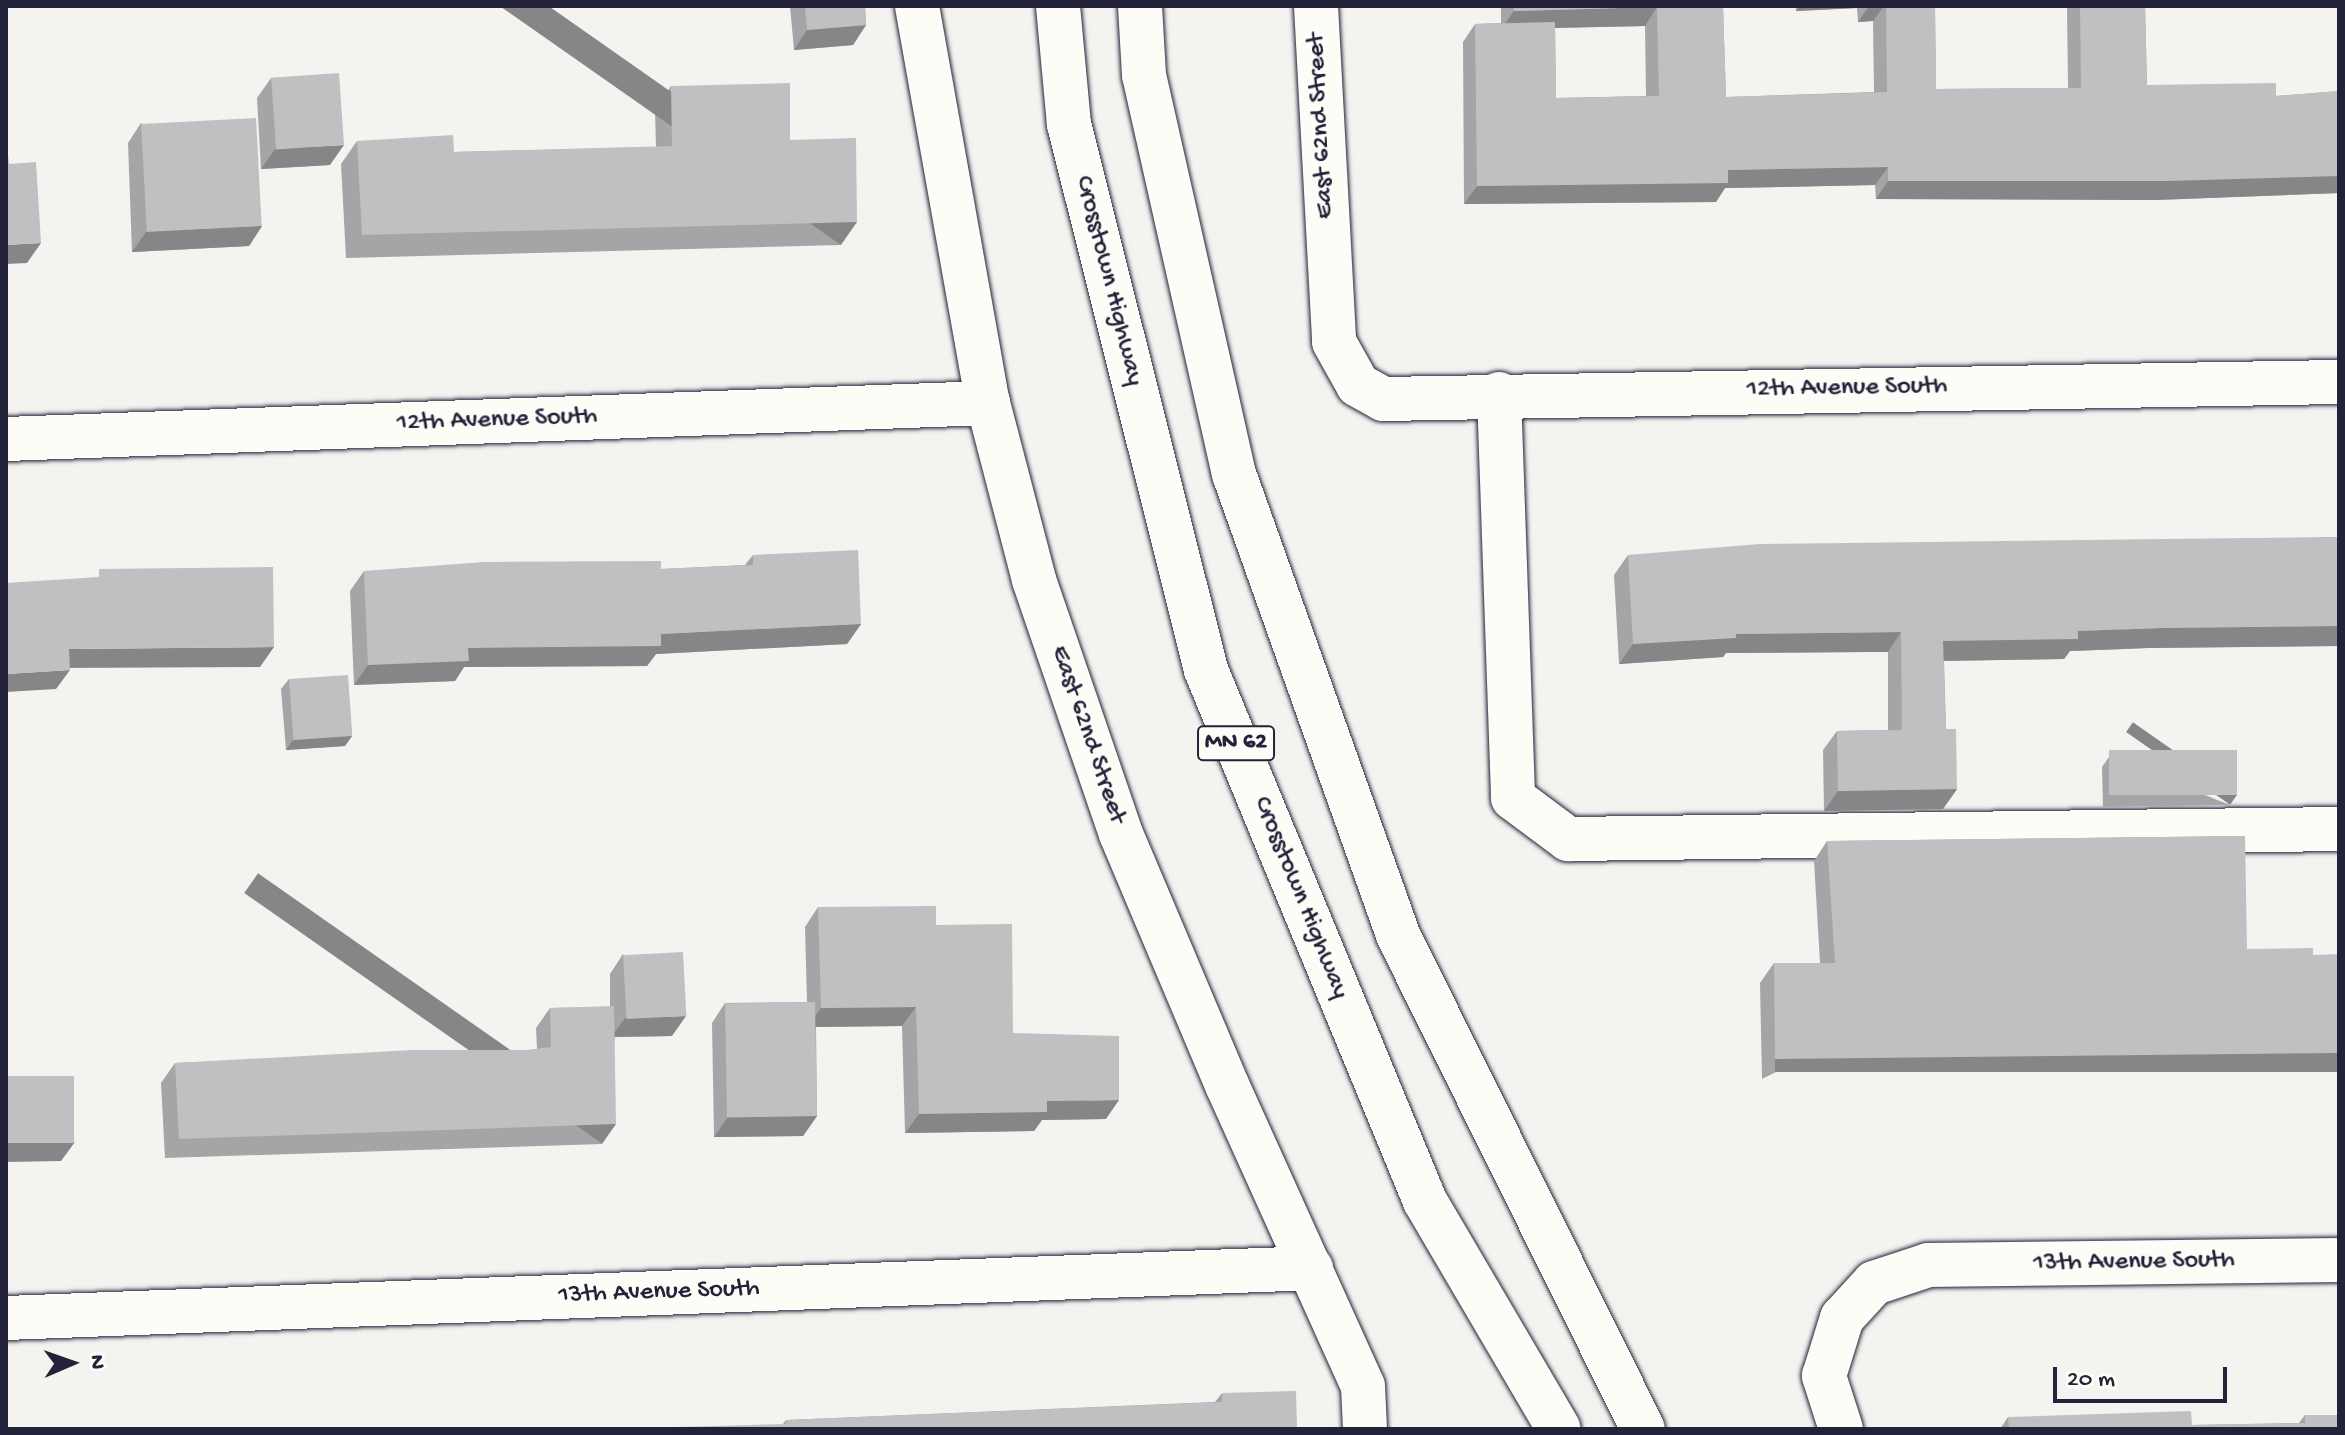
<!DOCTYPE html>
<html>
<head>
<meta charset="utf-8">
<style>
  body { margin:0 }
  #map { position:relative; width:2345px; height:1435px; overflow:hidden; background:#f4f3ef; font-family:"Gochi Hand",sans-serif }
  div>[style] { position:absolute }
  .roads { filter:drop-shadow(0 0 2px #22223b) drop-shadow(0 0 2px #22223b) }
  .minor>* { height:44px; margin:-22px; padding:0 22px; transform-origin:22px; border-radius:22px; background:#fdfcf7 }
  .highway>* { height:44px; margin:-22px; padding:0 22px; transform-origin:22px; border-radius:22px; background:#fdfcf7 }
  .wall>* { inset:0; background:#a5a4a7 }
  .shaded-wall>* { inset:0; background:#868688; transform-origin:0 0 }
  .building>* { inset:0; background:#c0bfc2; transform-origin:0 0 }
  span { translate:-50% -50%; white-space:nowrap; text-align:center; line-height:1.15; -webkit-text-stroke:6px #fdfcf7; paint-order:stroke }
  .shield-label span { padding:2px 6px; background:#fdfcf7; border:2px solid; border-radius:6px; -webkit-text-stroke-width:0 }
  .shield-label { font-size:24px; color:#22223b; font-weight:700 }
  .street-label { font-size:26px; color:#22223b }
  .frame { position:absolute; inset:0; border:8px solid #22223b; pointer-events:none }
  .north { position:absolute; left:32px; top:1323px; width:80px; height:80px; -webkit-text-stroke:6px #fdfcf7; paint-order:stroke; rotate:88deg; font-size:22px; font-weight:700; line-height:32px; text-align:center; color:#22223b }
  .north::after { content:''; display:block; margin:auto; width:28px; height:36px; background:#22223b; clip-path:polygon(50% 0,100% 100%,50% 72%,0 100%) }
  .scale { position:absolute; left:2053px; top:1367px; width:174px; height:36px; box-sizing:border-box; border:4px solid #22223b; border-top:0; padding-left:10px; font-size:24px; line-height:28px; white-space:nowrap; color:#22223b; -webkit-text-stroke:6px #fdfcf7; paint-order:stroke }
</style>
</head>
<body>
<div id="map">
  <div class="roads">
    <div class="minor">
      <i style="left:917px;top:6px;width:403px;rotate:79.9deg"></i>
      <i style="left:988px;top:403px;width:183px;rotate:75.4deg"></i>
      <i style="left:1034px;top:580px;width:268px;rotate:71.1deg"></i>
      <i style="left:1121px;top:834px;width:272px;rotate:67.1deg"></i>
      <i style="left:1227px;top:1085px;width:330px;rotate:65.7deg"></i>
      <i style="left:1363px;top:1386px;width:43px;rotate:87.3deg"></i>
      <i style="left:1316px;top:6px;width:336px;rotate:86.9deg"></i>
      <i style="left:1334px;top:342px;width:49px;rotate:60.8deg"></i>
      <i style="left:1358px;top:385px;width:29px;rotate:29deg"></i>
      <i style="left:1383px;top:399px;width:956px;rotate:-1.02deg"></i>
      <i style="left:1499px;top:394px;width:404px;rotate:88deg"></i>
      <i style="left:1513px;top:798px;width:69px;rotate:36.7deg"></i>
      <i style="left:1568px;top:839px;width:771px;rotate:-0.74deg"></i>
      <i style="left:6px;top:439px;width:983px;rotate:-2.1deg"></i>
      <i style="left:6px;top:1318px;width:1306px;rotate:-2.19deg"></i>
      <i style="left:1841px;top:1429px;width:56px;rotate:-107.8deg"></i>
      <i style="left:1824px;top:1376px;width:61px;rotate:-72.8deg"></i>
      <i style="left:1842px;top:1318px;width:47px;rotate:-47.6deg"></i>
      <i style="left:1874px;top:1283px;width:57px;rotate:-18.4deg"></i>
      <i style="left:1928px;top:1265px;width:411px;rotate:-0.7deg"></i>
    </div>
    <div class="highway">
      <i style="left:1058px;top:6px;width:119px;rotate:84.7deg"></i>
      <i style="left:1069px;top:124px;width:563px;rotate:75.91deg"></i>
      <i style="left:1206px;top:670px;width:574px;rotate:67.59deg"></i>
      <i style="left:1425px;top:1201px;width:264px;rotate:59.6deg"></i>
      <i style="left:1140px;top:6px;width:69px;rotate:86.7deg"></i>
      <i style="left:1144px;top:75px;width:409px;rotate:77.3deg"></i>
      <i style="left:1234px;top:474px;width:489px;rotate:70.4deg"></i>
      <i style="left:1398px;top:935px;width:551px;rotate:63.62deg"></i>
    </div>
  </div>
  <div class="wall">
    <i style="clip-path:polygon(790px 6px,865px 6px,866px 25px,853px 45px,794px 50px)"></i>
    <i style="clip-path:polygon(evenodd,1501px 6px,1723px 6px,1726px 97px,1874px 92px,1873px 21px,1858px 22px,1857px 8px,1796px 11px,1796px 6px,1935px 6px,1936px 89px,2068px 88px,2067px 6px,2145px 6px,2147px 85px,2276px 96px,2339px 91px,2339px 193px,2155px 200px,1876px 199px,1875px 185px,1725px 188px,1716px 202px,1464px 204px,1463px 42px,1475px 24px,1501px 23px,1501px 6px,1645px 26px,1646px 96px,1556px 98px,1555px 28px,1645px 26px)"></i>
    <i style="clip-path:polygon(271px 78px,330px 165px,261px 169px,257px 98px)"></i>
    <i style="clip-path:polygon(671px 86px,790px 140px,841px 245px,346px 258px,341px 164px,357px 141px,454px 152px,656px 147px,655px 109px)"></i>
    <i style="clip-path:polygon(141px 123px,262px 226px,249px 246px,132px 252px,128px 143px)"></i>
    <i style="clip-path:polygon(2339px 537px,2339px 646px,2148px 648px,2070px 651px,2064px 659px,1944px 661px,1946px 729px,1957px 789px,1943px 809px,1824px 811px,1823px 750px,1837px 731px,1888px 730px,1888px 652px,1726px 653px,1723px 657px,1619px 664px,1614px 575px,1628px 555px)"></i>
    <i style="clip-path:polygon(753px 555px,861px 624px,847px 644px,656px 654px,647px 666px,464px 667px,455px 681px,354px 685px,350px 591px,364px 571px,661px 569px,745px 565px)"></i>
    <i style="clip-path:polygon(289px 679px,352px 736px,345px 746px,286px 750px,281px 689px)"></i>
    <i style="clip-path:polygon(2109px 757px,2230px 805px,2103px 807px,2102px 767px)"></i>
    <i style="clip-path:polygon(2245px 836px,1762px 1079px,1760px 983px,1774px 963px,1820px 963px,1814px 861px,1827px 841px)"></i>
    <i style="clip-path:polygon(818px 907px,936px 925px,1013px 1033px,1106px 1119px,1042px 1120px,1034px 1131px,905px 1133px,902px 1026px,816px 1027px,817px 1116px,803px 1136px,714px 1137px,712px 1023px,725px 1003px,807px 1002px,805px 927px)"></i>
    <i style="clip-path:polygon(623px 954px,672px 1036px,615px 1037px,602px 1144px,165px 1158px,161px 1083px,175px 1063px,528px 1050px,537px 1049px,536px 1028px,550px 1008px,610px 1007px,610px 974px)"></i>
    <i style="clip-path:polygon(1222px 1393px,1297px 1429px,783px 1424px,786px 1420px,1215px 1402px)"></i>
    <i style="clip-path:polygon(2305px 1415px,2339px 1429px,2000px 1429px,2008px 1417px,2192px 1425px,2299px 1423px)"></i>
  </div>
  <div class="shaded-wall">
    <i style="clip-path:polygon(1800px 6px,1859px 6px,1857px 8px,1796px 11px)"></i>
    <i style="clip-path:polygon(1869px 6px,1884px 6px,1873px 21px,1858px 22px)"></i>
    <i style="clip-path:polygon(1657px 7px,1645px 26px,1501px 29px,1514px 11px)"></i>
    <i style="clip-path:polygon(866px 25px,853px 45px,794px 50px,807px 30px)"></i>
    <i style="clip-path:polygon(344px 145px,330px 165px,261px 169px,275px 149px)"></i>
    <i style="clip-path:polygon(1888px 167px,1875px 185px,1725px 188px,1716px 202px,1464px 204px,1477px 186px,1728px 170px)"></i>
    <i style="clip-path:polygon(2339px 176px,2339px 193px,2155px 200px,1876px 199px,1888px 181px)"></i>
    <i style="left:857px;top:222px;width:28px;height:495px;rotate:125deg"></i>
    <i style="clip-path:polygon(262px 226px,249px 246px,132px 252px,146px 232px)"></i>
    <i style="clip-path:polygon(41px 243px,27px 263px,6px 264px,6px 245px)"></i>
    <i style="clip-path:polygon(861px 624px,847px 644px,656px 654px,647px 666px,464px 667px,455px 681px,354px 685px,368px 665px,468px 648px,661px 634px)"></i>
    <i style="clip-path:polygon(2339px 626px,2339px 646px,2148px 648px,2070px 651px,2064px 659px,1930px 661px,1943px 641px,2078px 631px,2162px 628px)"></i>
    <i style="clip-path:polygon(1901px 632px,1888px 652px,1726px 653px,1723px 657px,1619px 664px,1633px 644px,1736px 634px)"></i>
    <i style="clip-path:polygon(274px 647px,260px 667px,55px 668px,69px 649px)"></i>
    <i style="clip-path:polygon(70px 670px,56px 689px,6px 692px,6px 674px)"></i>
    <i style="clip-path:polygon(352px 736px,345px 746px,286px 750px,293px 740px)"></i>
    <i style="clip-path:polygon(1957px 789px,1943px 809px,1824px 811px,1838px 791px)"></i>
    <i style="left:2237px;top:795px;width:12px;height:127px;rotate:125deg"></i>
    <i style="clip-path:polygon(916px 1007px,902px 1026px,807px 1027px,821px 1008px)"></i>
    <i style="clip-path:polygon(686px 1016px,672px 1036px,611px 1037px,625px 1018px)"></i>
    <i style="left:2339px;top:1053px;width:19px;height:564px;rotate:90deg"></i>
    <i style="clip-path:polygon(1119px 1100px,1106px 1119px,1042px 1120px,1034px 1131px,905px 1133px,919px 1114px,1047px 1101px)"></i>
    <i style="clip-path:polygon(817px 1116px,803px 1136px,714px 1137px,728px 1117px)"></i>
    <i style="left:616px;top:1124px;width:24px;height:437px;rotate:125deg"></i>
    <i style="clip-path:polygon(75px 1142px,61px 1161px,6px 1162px,6px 1143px)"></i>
  </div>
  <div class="building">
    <i style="clip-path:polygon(805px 6px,865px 6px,866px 25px,807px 30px)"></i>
    <i style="clip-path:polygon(1514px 6px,1723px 6px,1726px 97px,1887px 92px,1886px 6px,1935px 6px,1936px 89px,2081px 88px,2080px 6px,2145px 6px,2147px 85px,2276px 83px,2276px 96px,2339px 91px,2339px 176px,2168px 181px,1888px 181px,1888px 167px,1728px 170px,1728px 183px,1477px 186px,1475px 24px,1555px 22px,1556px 98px,1659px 96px,1657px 7px,1514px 11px)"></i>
    <i style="left:339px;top:73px;width:72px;height:68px;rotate:86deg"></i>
    <i style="clip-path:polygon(790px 83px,790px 140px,856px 138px,857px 222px,362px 235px,357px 141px,453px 135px,454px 152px,672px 146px,671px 86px)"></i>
    <i style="left:256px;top:118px;width:108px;height:115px;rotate:87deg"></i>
    <i style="clip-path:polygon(6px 146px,7px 146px,9px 164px,36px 162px,41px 243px,6px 245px)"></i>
    <i style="clip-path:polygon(2339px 537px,2339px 626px,2162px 628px,2078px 631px,2078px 639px,1943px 641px,1946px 729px,1956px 729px,1957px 789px,1838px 791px,1837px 731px,1902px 730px,1901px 632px,1736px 634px,1736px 638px,1633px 644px,1628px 555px,1760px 544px)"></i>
    <i style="clip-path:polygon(858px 550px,861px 624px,661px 634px,661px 646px,468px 648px,469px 661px,368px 665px,364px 571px,484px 562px,661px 561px,661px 569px,753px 565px,753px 555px)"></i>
    <i style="clip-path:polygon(273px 567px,274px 647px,69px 649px,70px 670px,6px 674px,6px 583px,99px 577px,99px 569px)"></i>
    <i style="left:348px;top:675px;width:61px;height:59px;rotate:86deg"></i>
    <i style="left:2237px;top:750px;width:45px;height:128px;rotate:90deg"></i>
    <i style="clip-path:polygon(2245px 836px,2247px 949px,2313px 948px,2313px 955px,2339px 954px,2339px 1053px,1775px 1059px,1774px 963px,1835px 963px,1827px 841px)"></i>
    <i style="clip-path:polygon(936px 906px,936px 925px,1012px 924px,1013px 1033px,1119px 1036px,1119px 1100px,1047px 1101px,1047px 1112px,919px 1114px,916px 1007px,821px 1008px,818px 907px)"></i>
    <i style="left:683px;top:952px;width:64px;height:60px;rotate:87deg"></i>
    <i style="left:815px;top:1002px;width:114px;height:90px;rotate:89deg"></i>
    <i style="clip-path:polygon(614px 1006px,616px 1124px,179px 1139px,175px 1063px,413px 1050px,528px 1050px,551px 1047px,550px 1008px)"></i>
    <i style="left:6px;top:1076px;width:68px;height:67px"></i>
    <i style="clip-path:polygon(1296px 1391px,1297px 1429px,603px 1429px,786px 1424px,786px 1420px,1222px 1402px,1222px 1393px)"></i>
    <i style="clip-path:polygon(2191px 1411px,2192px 1425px,2305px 1423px,2305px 1415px,2339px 1415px,2339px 1429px,2009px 1429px,2008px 1417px)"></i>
  </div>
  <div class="shield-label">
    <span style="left:1236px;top:743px">MN 62</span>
  </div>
  <div class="street-label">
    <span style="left:1322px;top:126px;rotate:-93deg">East 62nd Street</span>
    <span style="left:1108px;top:281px;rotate:76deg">Crosstown Highway</span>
    <span style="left:1847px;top:389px;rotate:-1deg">12th Avenue South</span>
    <span style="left:497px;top:421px;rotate:-2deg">12th Avenue South</span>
    <span style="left:1087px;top:735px;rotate:71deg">East 62nd Street</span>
    <span style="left:1300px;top:898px;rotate:68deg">Crosstown Highway</span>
    <span style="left:2134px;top:1263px;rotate:-1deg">13th Avenue South</span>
    <span style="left:659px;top:1293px;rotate:-2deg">13th Avenue South</span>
  </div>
  <div class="frame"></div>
  <div class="north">N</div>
  <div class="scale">20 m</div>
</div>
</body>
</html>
